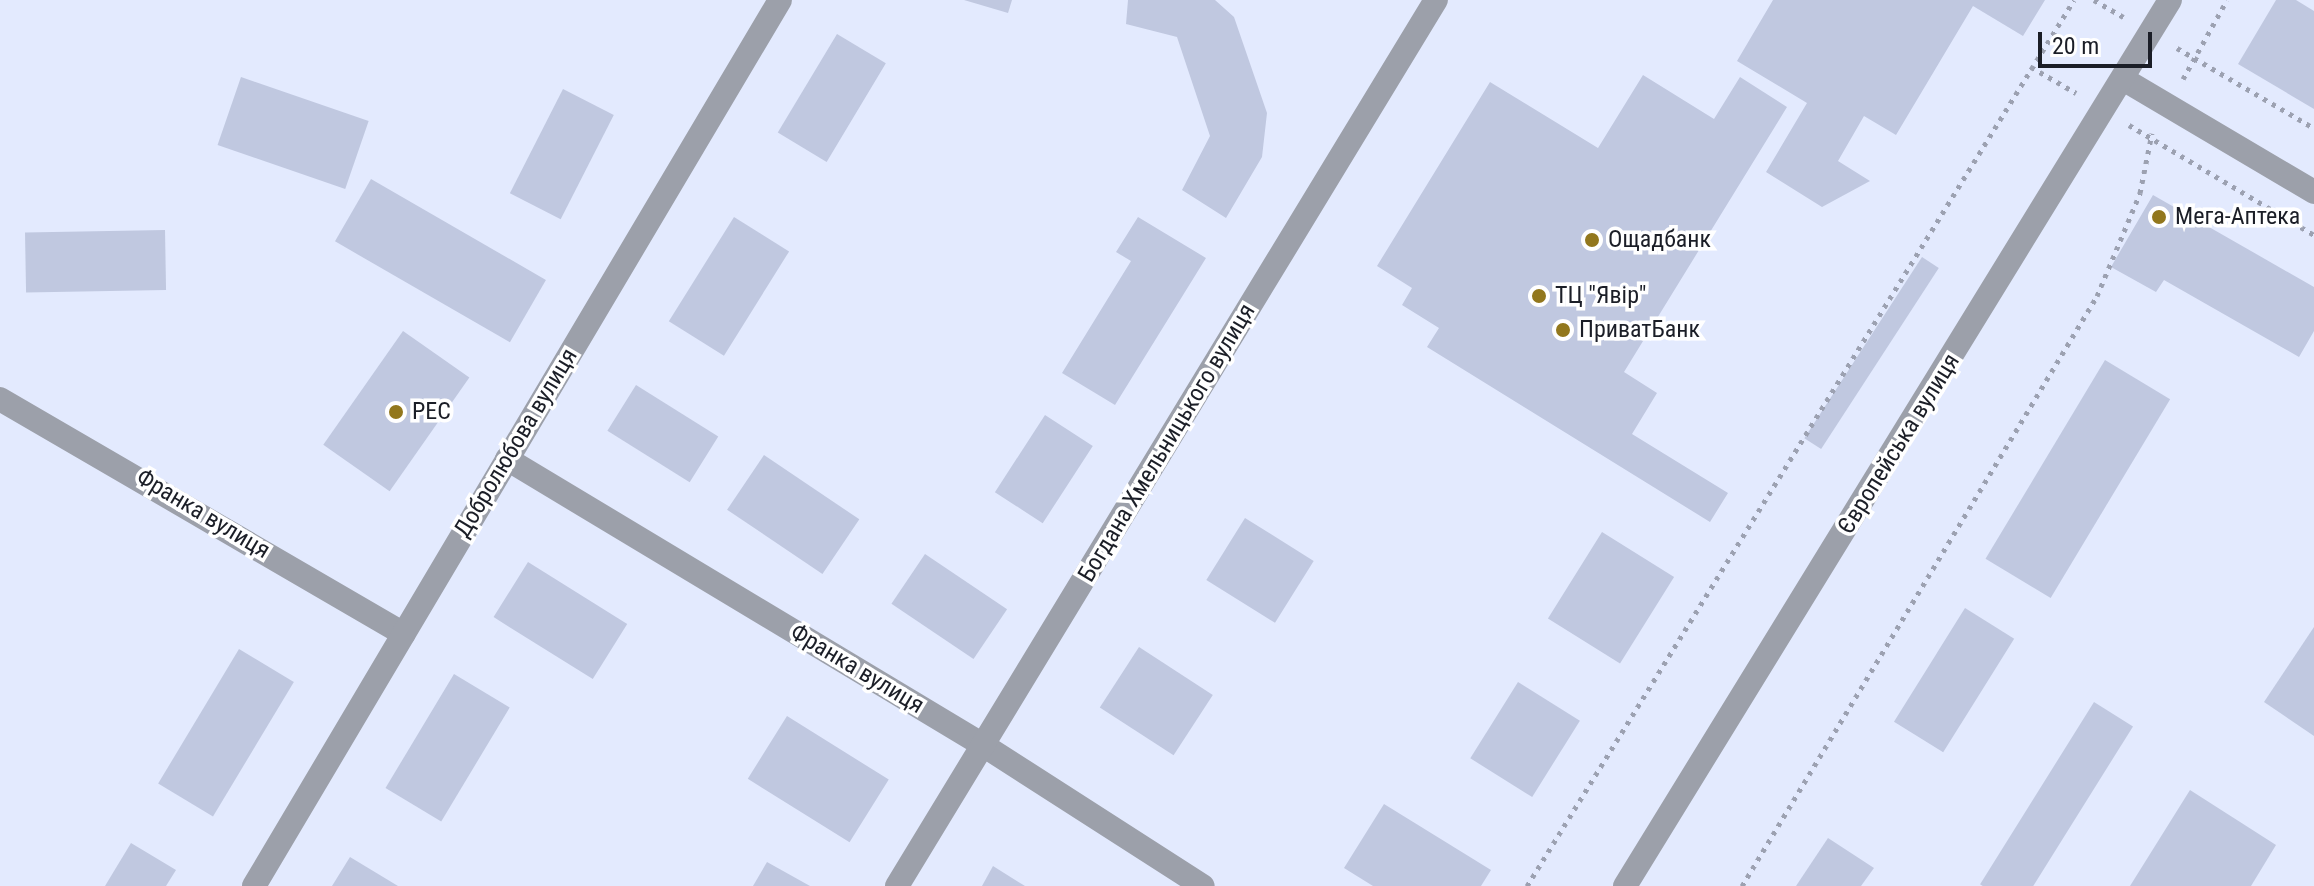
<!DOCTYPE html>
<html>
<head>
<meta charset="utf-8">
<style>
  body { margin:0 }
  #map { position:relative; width:2314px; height:886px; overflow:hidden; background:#e3eafe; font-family:"Roboto Condensed",sans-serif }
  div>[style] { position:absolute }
  .building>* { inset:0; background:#c0c8e0; transform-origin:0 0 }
  .path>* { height:5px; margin-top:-2.5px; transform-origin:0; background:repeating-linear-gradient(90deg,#9ca1b1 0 4px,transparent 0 10px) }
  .minor>* { height:24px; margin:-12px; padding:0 12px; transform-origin:12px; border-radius:12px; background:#9ca0aa }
  .dots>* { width:22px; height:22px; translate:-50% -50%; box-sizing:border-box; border:4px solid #fff; border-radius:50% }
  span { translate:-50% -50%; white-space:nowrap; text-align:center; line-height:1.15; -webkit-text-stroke:7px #fff; paint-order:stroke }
  .poi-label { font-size:24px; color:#1b1e27 }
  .left { translate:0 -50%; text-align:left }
  .street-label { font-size:24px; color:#1b1e27 }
  .scale { position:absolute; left:2038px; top:32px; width:114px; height:36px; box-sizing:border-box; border:4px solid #1b1e27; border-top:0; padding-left:10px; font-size:24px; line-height:28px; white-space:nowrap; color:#1b1e27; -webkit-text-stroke:6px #fff; paint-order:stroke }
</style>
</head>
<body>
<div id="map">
  <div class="building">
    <i style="clip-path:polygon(964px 0,1012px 0,1008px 13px)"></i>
    <i style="clip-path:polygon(1128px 0,1215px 0,1234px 17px,1267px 113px,1262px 157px,1226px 218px,1182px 190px,1210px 136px,1177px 37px,1126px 24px)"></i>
    <i style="clip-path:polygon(1773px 0,2045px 0,2023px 36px,1973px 6px,1896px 135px,1864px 116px,1838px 161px,1870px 181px,1822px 207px,1766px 172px,1807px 103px,1737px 61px)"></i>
    <i style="clip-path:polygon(2276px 0,2296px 0,2314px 11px,2314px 109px,2238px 64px)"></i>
    <i style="left:837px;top:34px;width:57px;height:115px;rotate:31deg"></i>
    <i style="clip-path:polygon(1643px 75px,1714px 119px,1740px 77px,1787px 107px,1624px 372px,1657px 393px,1632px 434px,1728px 493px,1710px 522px,1427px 347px,1439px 328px,1402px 305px,1412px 288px,1377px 266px,1490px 82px,1598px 148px)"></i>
    <i style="left:241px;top:77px;width:135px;height:72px;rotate:19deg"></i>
    <i style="left:563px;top:89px;width:57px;height:117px;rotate:27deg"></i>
    <i style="left:371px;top:179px;width:202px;height:72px;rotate:30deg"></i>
    <i style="clip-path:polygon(2153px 195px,2314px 287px,2314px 331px,2299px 357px,2164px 280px,2156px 292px,2111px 267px)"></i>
    <i style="left:734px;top:217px;width:65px;height:123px;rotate:32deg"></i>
    <i style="clip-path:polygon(1138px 217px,1206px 258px,1115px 405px,1062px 373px,1131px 261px,1116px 252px)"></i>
    <i style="left:165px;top:230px;width:60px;height:140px;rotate:89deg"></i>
    <i style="left:1922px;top:257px;width:20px;height:216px;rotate:33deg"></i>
    <i style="left:403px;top:331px;width:81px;height:139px;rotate:35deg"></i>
    <i style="left:2105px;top:360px;width:76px;height:232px;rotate:31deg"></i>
    <i style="left:636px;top:385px;width:97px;height:54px;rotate:32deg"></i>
    <i style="left:1045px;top:415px;width:57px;height:92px;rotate:33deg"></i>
    <i style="left:764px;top:455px;width:115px;height:66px;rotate:34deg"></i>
    <i style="left:1245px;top:518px;width:81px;height:73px;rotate:32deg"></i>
    <i style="left:1602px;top:532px;width:85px;height:102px;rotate:32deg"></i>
    <i style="left:925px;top:554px;width:99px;height:60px;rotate:34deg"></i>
    <i style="left:528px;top:562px;width:117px;height:65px;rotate:32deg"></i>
    <i style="left:1965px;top:608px;width:58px;height:134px;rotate:32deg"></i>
    <i style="clip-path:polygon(2314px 627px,2314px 736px,2264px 702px)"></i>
    <i style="left:1139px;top:647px;width:88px;height:72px;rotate:33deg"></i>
    <i style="left:239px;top:649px;width:64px;height:157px;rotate:31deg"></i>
    <i style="left:454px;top:674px;width:65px;height:133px;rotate:31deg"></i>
    <i style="left:1518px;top:682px;width:73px;height:90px;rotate:32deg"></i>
    <i style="left:2094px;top:702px;width:46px;height:215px;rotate:32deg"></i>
    <i style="left:787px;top:716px;width:120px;height:74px;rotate:32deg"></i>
    <i style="clip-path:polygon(2190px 790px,2276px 845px,2251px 886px,2130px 886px)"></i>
    <i style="clip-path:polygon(1384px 804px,1491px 870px,1481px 886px,1373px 886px,1344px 868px)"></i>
    <i style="clip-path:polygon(1828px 838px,1874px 868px,1861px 886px,1796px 886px)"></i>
    <i style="clip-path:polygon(131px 843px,176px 870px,166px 886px,105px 886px)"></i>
    <i style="clip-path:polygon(350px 857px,398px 886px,332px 886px)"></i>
    <i style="clip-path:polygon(767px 862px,810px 886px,753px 886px)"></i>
    <i style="clip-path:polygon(993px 866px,1025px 886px,982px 886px)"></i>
  </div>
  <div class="path">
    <i style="left:2094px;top:0;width:34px;rotate:30deg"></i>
    <i style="left:2177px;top:48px;width:159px;rotate:30.3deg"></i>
    <i style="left:2031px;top:67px;width:52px;rotate:30deg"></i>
    <i style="left:2183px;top:79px;width:90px;rotate:-60.9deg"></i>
    <i style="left:2129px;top:125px;width:215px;rotate:30.7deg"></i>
    <i style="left:1527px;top:886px;width:1041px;rotate:-58.31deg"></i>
    <i style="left:1742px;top:886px;width:689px;rotate:-58.96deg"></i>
    <i style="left:2097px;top:296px;width:112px;rotate:-67.3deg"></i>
    <i style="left:2140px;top:193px;width:61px;rotate:-78.7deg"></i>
  </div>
  <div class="minor">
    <i style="left:2123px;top:79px;width:222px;rotate:30.6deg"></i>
    <i style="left:0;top:399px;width:467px;rotate:30.2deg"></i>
    <i style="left:507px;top:459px;width:555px;rotate:31deg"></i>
    <i style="left:983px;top:745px;width:261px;rotate:32.7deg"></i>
    <i style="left:254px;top:886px;width:1030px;rotate:-59.3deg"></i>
    <i style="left:897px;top:886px;width:1037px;rotate:-58.69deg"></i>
    <i style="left:1625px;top:886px;width:1040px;rotate:-58.4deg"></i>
  </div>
  <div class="dots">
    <i style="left:2159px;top:217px;background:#92771d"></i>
    <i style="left:1592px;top:240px;background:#92771d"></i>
    <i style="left:1539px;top:296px;background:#92771d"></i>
    <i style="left:1563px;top:330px;background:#92771d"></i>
    <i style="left:396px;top:412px;background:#92771d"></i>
  </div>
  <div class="poi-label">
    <span class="left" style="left:2175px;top:217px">Мега-Аптека</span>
    <span class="left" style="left:1608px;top:240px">Ощадбанк</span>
    <span class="left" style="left:1555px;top:296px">ТЦ "Явір"</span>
    <span class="left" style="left:1579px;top:330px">ПриватБанк</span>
    <span class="left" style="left:412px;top:412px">РЕС</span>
  </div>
  <div class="street-label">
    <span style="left:516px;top:443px;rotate:-59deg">Добролюбова вулиця</span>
    <span style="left:1167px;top:443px;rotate:-59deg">Богдана Хмельницького вулиця</span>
    <span style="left:1899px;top:444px;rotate:-58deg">Європейська вулиця</span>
    <span style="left:203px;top:514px;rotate:31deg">Франка вулиця</span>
    <span style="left:857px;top:669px;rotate:31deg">Франка вулиця</span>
  </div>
  <div class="scale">20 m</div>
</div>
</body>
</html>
